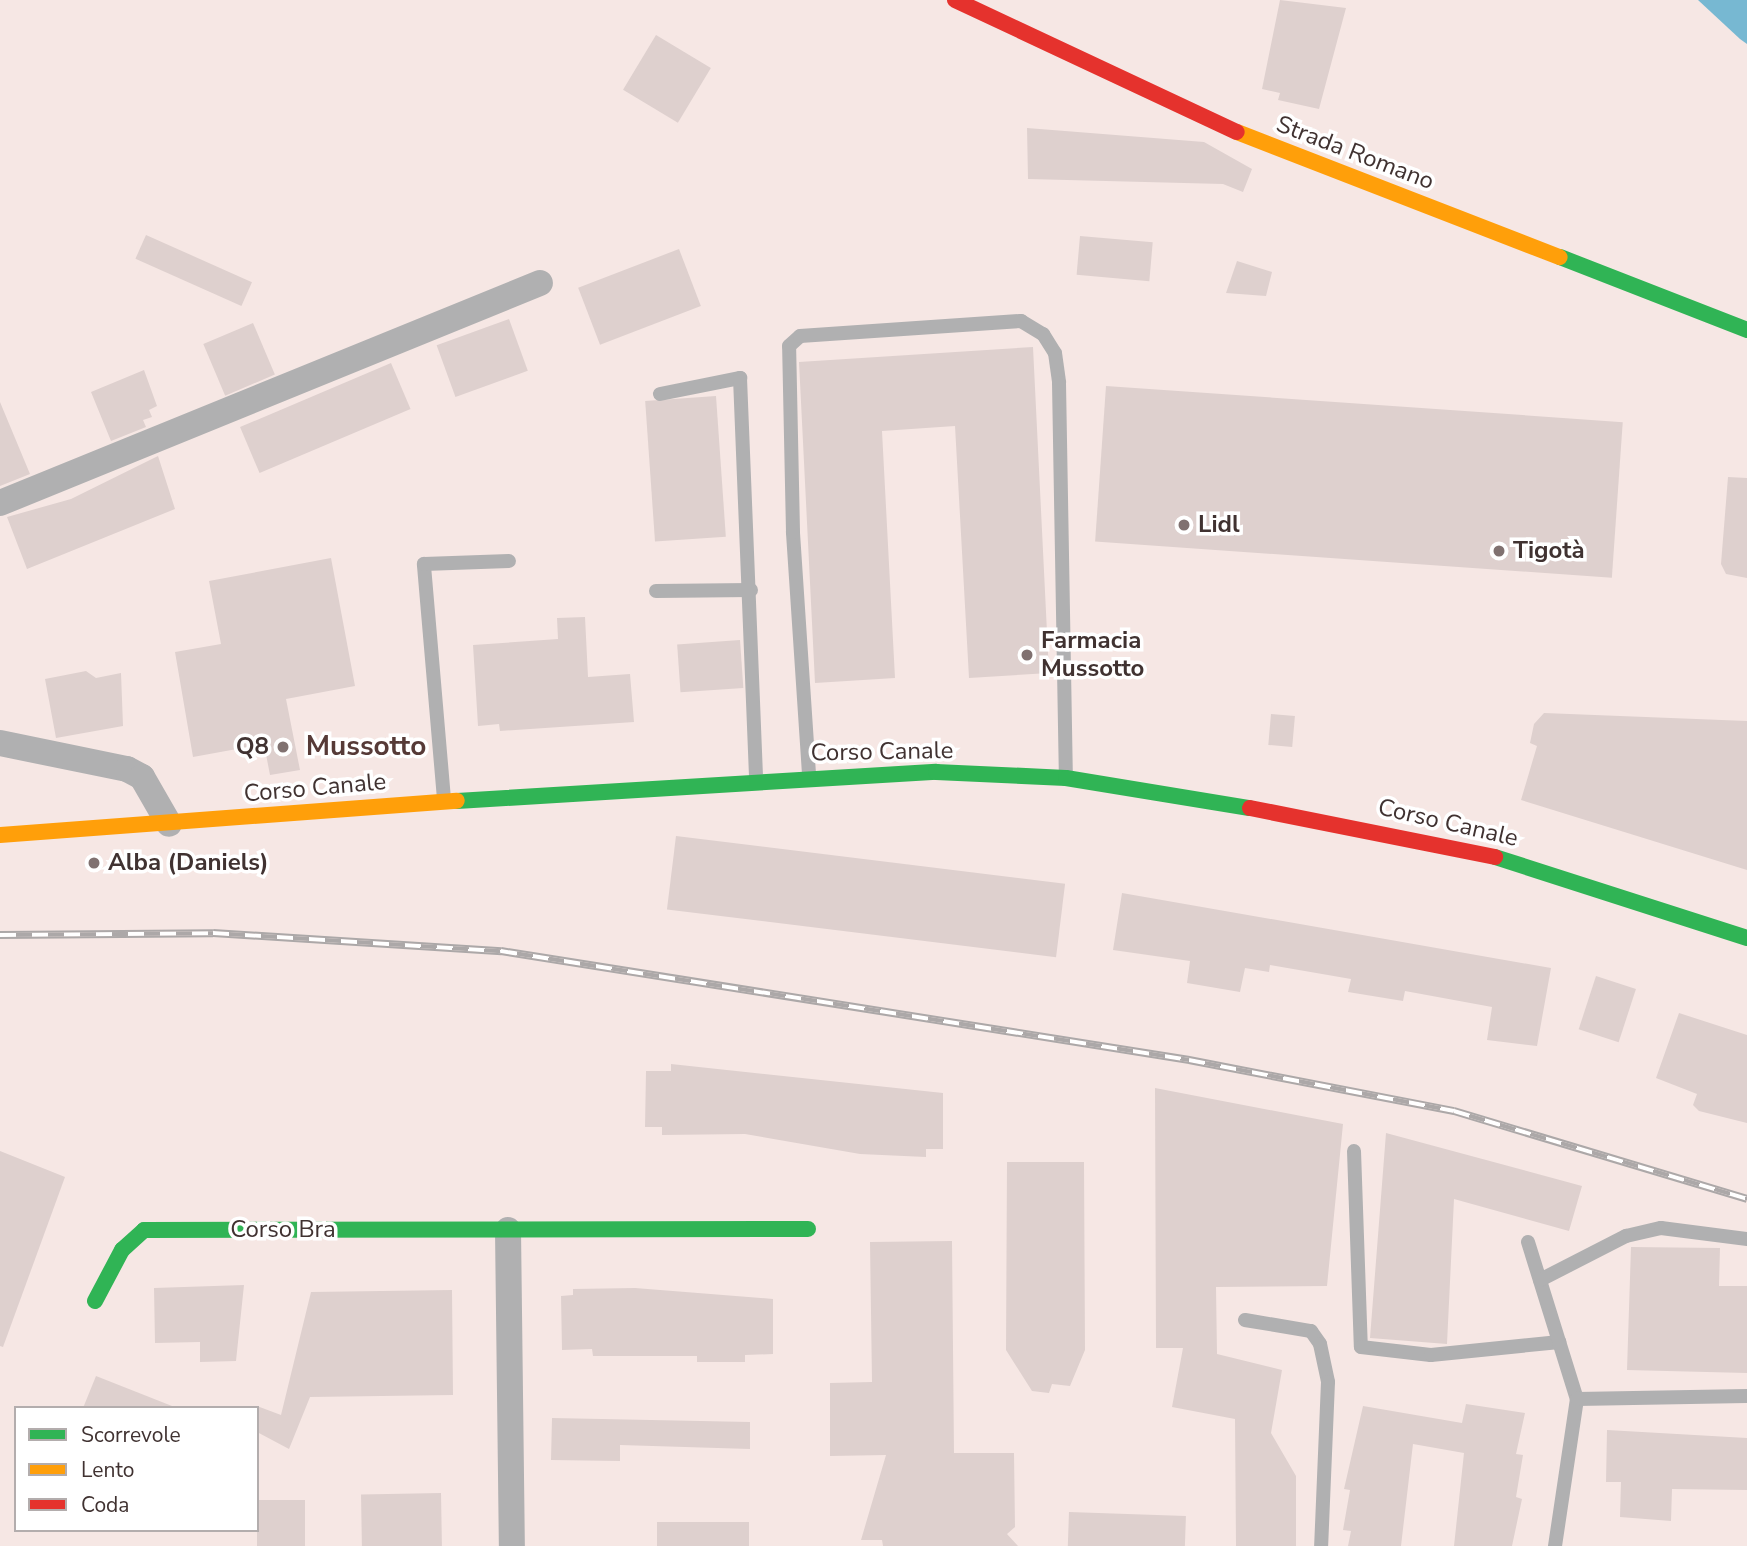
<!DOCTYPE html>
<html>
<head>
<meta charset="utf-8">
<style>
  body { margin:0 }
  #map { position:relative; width:1747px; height:1546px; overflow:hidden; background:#f6e7e4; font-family:"Nunito Sans",sans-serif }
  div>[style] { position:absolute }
  .water>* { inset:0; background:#77b8d2 }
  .building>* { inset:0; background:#ded0ce; transform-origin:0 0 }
  .lane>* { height:14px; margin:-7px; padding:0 7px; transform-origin:7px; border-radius:7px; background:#b0b0b1 }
  .street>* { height:26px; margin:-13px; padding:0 13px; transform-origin:13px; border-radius:13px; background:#b0b0b1 }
  .fast>* { height:16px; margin:-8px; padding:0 8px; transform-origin:8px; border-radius:8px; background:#30b455 }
  .slow>* { height:16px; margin:-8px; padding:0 8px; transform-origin:8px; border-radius:8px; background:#ff9f0a }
  .jam>* { height:16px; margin:-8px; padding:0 8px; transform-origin:8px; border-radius:8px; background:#e5322d }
  .rail>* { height:8px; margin-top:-4px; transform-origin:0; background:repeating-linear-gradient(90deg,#fff 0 16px,#aca8a8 0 32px); box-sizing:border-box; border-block:2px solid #aca8a8 }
  .dots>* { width:19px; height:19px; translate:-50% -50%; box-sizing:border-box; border:4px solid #fff; border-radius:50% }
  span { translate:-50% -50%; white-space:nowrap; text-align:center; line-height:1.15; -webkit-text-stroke:7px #fff; paint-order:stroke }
  .street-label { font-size:24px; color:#403231 }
  .poi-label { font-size:24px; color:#403231; font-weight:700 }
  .left { translate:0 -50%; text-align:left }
  .right { translate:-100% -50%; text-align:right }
  .quarter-label { font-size:28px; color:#563a37; font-weight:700 }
  .legend { position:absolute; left:14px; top:1406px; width:245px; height:126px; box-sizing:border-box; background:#fff; border:2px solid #b3adad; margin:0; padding:9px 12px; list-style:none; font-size:21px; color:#403231 }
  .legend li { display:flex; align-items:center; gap:14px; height:35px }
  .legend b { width:35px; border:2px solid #b3adad }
</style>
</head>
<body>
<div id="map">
  <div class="water">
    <i style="clip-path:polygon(1698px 0,1747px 0,1747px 44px,1740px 39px)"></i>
  </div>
  <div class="building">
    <i style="clip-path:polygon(1280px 0,1346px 8px,1319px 109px,1278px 100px,1280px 93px,1262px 89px)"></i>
    <i style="left:656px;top:35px;width:64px;height:64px;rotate:31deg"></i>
    <i style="clip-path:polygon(1027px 128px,1204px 142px,1252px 169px,1243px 192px,1223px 184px,1028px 179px)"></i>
    <i style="left:146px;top:235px;width:116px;height:26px;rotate:24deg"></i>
    <i style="left:1080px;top:236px;width:73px;height:39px;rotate:5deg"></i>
    <i style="left:679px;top:249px;width:61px;height:108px;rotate:69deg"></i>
    <i style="clip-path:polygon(1237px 261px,1272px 272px,1266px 296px,1226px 293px)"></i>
    <i style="left:509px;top:319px;width:55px;height:77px;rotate:70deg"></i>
    <i style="left:253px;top:323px;width:56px;height:54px;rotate:67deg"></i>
    <i style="clip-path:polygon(1033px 347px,1049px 673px,969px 678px,955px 426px,882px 431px,895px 678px,815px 683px,799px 362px)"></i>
    <i style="left:391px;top:363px;width:50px;height:164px;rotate:67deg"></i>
    <i style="clip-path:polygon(144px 370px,157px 406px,149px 410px,152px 417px,143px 420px,146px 427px,111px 441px,91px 392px)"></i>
    <i style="left:1106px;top:386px;width:518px;height:156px;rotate:4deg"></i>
    <i style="left:716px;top:396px;width:141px;height:71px;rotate:86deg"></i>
    <i style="clip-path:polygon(0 402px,30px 474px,0 486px)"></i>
    <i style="clip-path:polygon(158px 456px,175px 509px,27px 569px,7px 517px,71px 499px)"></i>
    <i style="clip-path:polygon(1728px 477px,1747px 478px,1747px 578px,1726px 574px,1721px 564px)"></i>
    <i style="clip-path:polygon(331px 558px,355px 686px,286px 699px,300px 770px,270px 775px,264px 744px,193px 757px,175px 652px,221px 644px,209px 581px)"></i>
    <i style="clip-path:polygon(585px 617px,588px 677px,630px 674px,634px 722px,500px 731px,499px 724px,478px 726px,473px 645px,558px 639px,557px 618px)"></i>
    <i style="left:740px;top:640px;width:48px;height:63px;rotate:86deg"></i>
    <i style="clip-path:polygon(86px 671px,96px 678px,121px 673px,123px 726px,56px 738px,45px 679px)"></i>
    <i style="clip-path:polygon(1544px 713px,1747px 721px,1747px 870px,1521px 800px,1537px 746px,1530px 743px,1534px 724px)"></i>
    <i style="left:1271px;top:714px;width:24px;height:31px;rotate:5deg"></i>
    <i style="left:676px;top:836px;width:392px;height:74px;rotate:7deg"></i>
    <i style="clip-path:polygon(1122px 893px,1551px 968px,1537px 1046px,1487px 1040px,1492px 1007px,1405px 991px,1403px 1001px,1348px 992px,1351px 979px,1270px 965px,1269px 972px,1245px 968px,1240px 992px,1187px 983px,1190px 961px,1113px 950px)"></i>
    <i style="left:1596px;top:976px;width:42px;height:56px;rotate:18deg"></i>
    <i style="clip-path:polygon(1679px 1013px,1747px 1035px,1747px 1123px,1699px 1111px,1693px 1105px,1697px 1094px,1656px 1078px)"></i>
    <i style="clip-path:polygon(671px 1064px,943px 1093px,943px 1149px,926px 1149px,926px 1157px,860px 1154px,745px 1134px,662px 1135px,662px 1127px,645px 1127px,646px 1071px,671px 1071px)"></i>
    <i style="clip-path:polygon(1155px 1088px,1343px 1124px,1327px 1286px,1216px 1287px,1217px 1354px,1282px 1370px,1271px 1433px,1296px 1476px,1296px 1546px,1236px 1546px,1235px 1419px,1172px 1407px,1183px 1348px,1156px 1348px)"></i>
    <i style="clip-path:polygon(1386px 1133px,1582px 1186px,1569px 1231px,1454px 1199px,1447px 1344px,1370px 1338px)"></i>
    <i style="clip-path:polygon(0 1151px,65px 1177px,3px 1347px,0 1346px)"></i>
    <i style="clip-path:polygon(1007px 1162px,1084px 1162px,1085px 1350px,1070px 1386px,1052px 1384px,1049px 1393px,1032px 1391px,1006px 1350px)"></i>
    <i style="clip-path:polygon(952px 1241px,954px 1453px,1014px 1453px,1015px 1527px,1007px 1534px,1018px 1546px,883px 1546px,882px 1540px,861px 1540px,886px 1455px,830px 1456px,830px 1383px,872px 1382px,870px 1242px)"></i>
    <i style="clip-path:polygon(1631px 1247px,1720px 1248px,1719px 1286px,1747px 1286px,1747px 1373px,1627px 1370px)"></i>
    <i style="clip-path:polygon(244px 1285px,236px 1361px,200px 1362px,200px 1342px,155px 1343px,154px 1288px)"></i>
    <i style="clip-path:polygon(635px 1288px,773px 1299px,773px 1354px,745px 1355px,745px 1362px,697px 1362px,697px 1356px,593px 1356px,592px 1349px,562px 1350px,561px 1296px,573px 1295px,573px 1289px)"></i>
    <i style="clip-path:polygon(452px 1290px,453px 1395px,310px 1397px,289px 1449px,257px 1432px,257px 1406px,281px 1415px,311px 1292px)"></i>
    <i style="clip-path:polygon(96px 1376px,172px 1406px,172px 1408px,83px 1408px)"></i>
    <i style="clip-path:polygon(1466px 1404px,1525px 1413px,1516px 1454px,1523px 1455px,1516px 1497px,1522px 1499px,1512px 1546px,1454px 1546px,1464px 1453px,1413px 1444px,1401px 1546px,1348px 1546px,1351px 1531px,1343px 1530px,1350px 1490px,1344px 1489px,1363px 1406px,1462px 1423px)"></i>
    <i style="clip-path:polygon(552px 1418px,750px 1422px,750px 1449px,620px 1445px,620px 1461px,551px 1460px)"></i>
    <i style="clip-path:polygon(1607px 1430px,1747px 1438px,1747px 1490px,1672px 1489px,1671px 1521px,1620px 1517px,1621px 1482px,1606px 1482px)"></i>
    <i style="left:441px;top:1493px;width:53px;height:80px;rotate:89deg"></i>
    <i style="left:257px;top:1500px;width:48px;height:46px"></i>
    <i style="left:1069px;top:1512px;width:117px;height:34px;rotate:2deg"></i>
    <i style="left:749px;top:1522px;width:24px;height:92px;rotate:90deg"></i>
  </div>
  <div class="lane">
    <i style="left:660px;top:394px;width:82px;rotate:-11.3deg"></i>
    <i style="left:740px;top:378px;width:398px;rotate:87.7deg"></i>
    <i style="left:656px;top:591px;width:95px;rotate:-0.6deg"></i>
    <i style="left:809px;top:774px;width:243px;rotate:-93.8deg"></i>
    <i style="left:793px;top:532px;width:186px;rotate:-91.2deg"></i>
    <i style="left:789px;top:346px;width:15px;rotate:-42deg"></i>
    <i style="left:800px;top:336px;width:222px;rotate:-3.9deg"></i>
    <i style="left:1021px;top:321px;width:26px;rotate:31deg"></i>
    <i style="left:1043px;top:334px;width:22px;rotate:58deg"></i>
    <i style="left:1055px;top:353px;width:30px;rotate:82deg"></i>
    <i style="left:1059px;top:383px;width:395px;rotate:89deg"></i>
    <i style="left:444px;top:799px;width:236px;rotate:-94.9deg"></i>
    <i style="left:424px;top:564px;width:85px;rotate:-2deg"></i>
    <i style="left:1354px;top:1151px;width:196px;rotate:88deg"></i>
    <i style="left:1361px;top:1347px;width:70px;rotate:6.5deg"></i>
    <i style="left:1431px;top:1355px;width:129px;rotate:-5.8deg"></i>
    <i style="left:1528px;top:1242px;width:164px;rotate:72.7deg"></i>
    <i style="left:1540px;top:1280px;width:97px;rotate:-27.1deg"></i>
    <i style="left:1626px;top:1236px;width:36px;rotate:-13deg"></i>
    <i style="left:1661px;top:1228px;width:87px;rotate:7.3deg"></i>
    <i style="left:1245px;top:1320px;width:67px;rotate:9.5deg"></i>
    <i style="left:1311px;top:1331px;width:16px;rotate:55deg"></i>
    <i style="left:1320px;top:1344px;width:39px;rotate:78deg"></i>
    <i style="left:1328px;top:1382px;width:164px;rotate:92.4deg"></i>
    <i style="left:1555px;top:1546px;width:149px;rotate:-81.5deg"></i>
    <i style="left:1577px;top:1399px;width:170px;rotate:-1deg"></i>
  </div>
  <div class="street">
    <i style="left:0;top:503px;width:583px;rotate:-22.17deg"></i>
    <i style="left:0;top:743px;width:130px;rotate:11.6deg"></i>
    <i style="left:127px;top:769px;width:17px;rotate:28deg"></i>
    <i style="left:142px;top:777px;width:54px;rotate:60.1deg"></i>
    <i style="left:508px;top:1230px;width:316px;rotate:89.3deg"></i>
  </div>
  <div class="fast">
    <i style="left:1560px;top:257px;width:201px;rotate:21.3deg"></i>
    <i style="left:457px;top:801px;width:480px;rotate:-3.5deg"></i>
    <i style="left:936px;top:772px;width:130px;rotate:2.6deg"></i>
    <i style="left:1066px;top:778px;width:186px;rotate:9.3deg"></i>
    <i style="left:1495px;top:857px;width:265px;rotate:17.8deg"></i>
    <i style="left:95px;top:1301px;width:58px;rotate:-62.1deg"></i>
    <i style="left:122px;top:1250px;width:30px;rotate:-42deg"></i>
    <i style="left:144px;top:1230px;width:664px;rotate:-0.09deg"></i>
  </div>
  <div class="slow">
    <i style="left:1237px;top:132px;width:346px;rotate:21.2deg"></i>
    <i style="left:0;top:835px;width:458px;rotate:-4.3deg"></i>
  </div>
  <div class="jam">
    <i style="left:955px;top:0;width:311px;rotate:25.1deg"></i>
    <i style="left:1250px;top:808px;width:250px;rotate:11.3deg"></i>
  </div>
  <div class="rail">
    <i style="left:0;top:935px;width:213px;rotate:-0.5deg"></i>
    <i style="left:213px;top:933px;width:289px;rotate:3.6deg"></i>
    <i style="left:501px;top:951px;width:697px;rotate:9deg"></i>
    <i style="left:1189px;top:1060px;width:270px;rotate:10.9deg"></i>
    <i style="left:1454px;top:1111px;width:306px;rotate:16.7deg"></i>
  </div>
  <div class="dots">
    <i style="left:1184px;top:525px;background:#807170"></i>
    <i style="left:1499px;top:551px;background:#807170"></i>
    <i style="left:1027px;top:655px;background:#807170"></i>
    <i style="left:283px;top:747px;background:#807170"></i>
    <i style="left:94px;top:863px;background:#807170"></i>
  </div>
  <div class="street-label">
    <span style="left:1355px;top:153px;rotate:21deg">Strada Romano</span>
    <span style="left:882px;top:752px;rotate:-1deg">Corso Canale</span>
    <span style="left:315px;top:788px;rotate:-5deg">Corso Canale</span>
    <span style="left:1448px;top:823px;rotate:13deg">Corso Canale</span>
    <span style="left:283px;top:1230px">Corso Bra</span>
  </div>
  <div class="poi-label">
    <span class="left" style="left:1198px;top:525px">Lidl</span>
    <span class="left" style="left:1513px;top:551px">Tigotà</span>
    <span class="left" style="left:1041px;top:655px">Farmacia<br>Mussotto</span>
    <span class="right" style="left:269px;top:747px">Q8</span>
    <span class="left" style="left:108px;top:863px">Alba (Daniels)</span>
  </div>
  <div class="quarter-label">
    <span style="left:366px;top:746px">Mussotto</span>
  </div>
  <ul class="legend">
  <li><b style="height:9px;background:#30b455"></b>Scorrevole</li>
  <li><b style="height:9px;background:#ff9f0a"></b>Lento</li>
  <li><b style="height:9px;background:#e5322d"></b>Coda</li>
  </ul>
</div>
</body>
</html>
